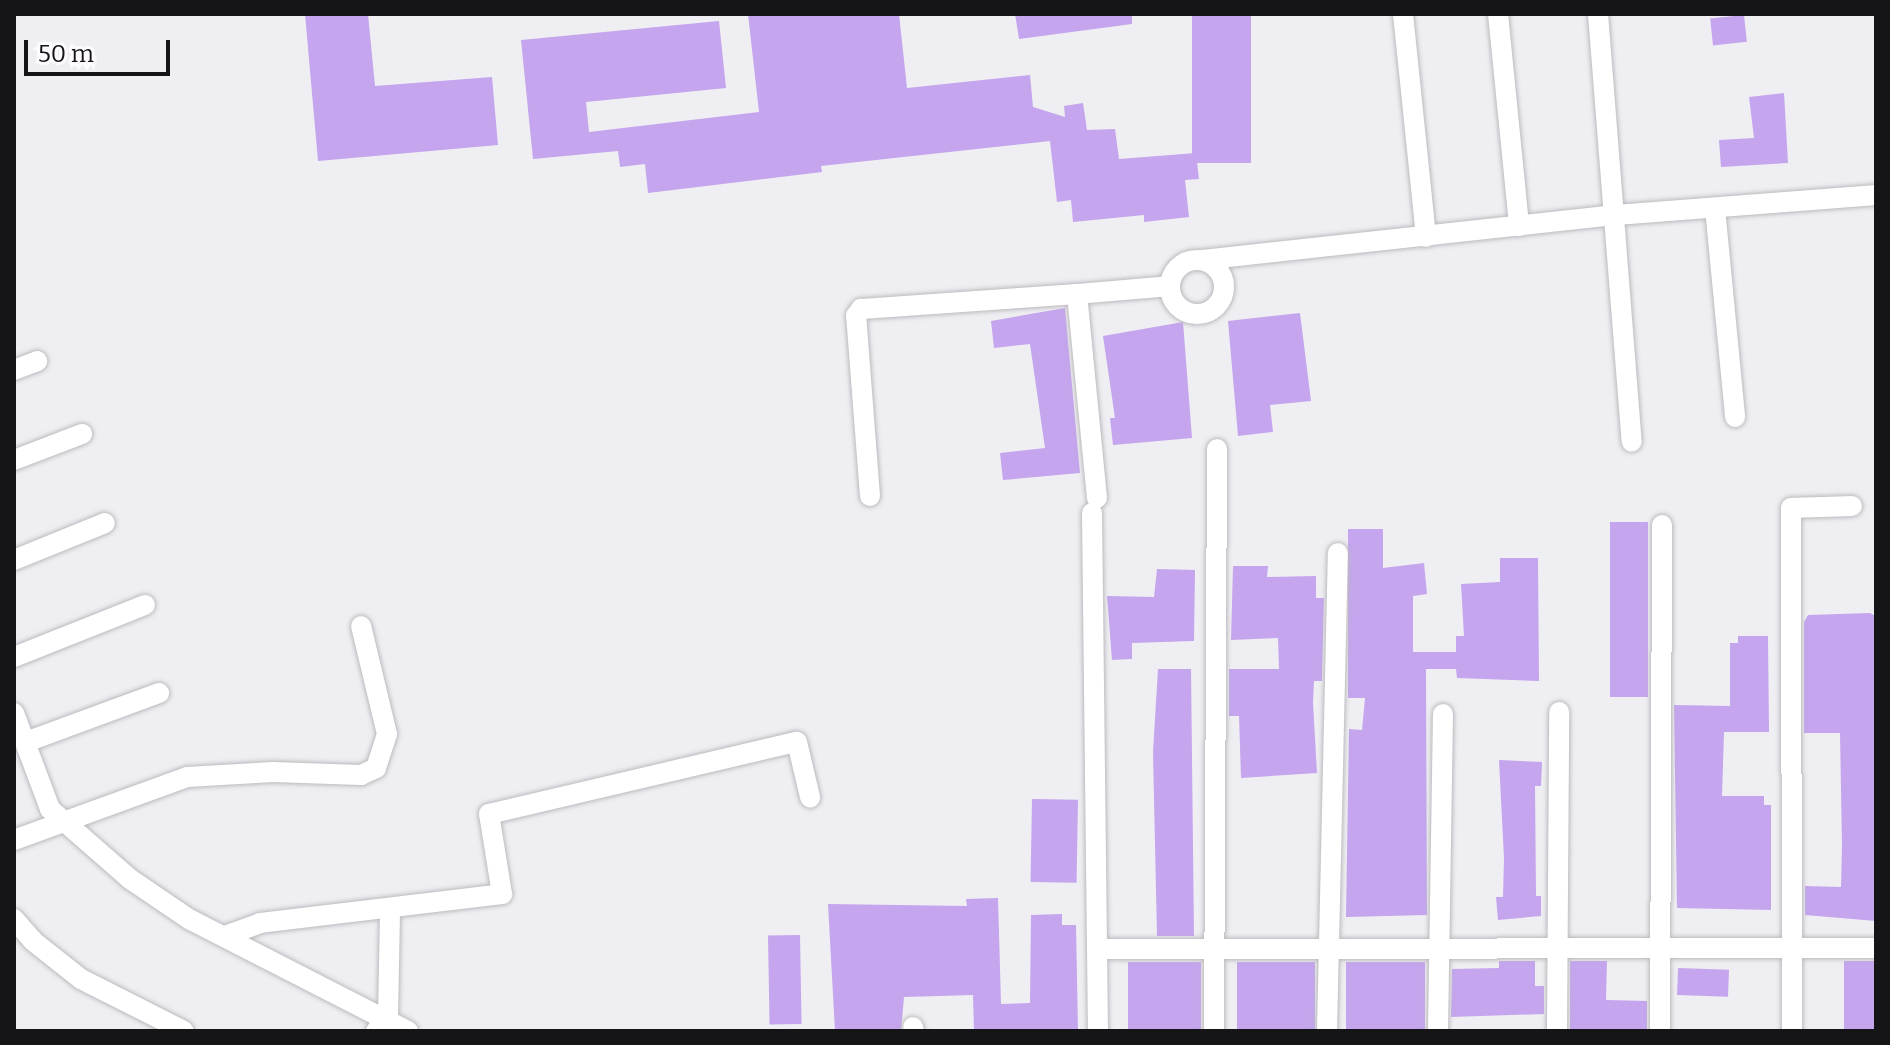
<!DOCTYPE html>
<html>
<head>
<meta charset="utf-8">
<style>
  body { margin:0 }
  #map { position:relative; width:1890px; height:1045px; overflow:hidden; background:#efeef2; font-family:Bitter,serif }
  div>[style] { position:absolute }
  .building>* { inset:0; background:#c4a5ee; transform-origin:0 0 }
  .roads { filter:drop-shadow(0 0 2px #bcbabe) drop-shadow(0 0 2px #bcbabe) }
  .minor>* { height:20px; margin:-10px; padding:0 10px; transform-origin:10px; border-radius:10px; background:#fff }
  .minor>.ring { margin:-10px; padding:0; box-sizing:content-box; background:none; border:20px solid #fff; border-radius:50% }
  span { translate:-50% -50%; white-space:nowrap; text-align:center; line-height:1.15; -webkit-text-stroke:8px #fdfbff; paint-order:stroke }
  .frame { position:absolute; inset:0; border:16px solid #151416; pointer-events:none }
  .scale { position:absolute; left:24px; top:40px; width:146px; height:36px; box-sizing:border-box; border:4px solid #151416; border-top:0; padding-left:10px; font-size:24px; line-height:28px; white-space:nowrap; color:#151416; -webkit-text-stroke:6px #fdfbff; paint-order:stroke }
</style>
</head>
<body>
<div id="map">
  <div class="building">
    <i style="clip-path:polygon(305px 14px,368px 14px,375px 86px,492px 77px,498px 145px,318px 161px)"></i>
    <i style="clip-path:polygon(748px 14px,899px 14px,907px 88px,1030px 75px,1033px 107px,1065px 117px,1064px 106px,1083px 103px,1087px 130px,1115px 129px,1119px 159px,1196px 153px,1199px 179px,1185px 180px,1189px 217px,1144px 222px,1144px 215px,1073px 222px,1071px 200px,1057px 202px,1050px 141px,821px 166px,822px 172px,648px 193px,645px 164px,620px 167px,618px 151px,533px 159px,521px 40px,719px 21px,726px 88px,586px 102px,589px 132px,759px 112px)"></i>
    <i style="clip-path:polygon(1015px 14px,1132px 14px,1132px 24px,1019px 39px)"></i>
    <i style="left:1192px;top:14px;width:59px;height:149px"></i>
    <i style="left:1744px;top:15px;width:27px;height:34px;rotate:84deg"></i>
    <i style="clip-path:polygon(1784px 93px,1788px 163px,1721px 167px,1719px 140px,1754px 138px,1749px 97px)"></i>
    <i style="clip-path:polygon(1065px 308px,1080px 473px,1003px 480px,1000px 453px,1045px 448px,1030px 344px,994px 348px,991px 321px)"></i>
    <i style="clip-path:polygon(1300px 313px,1311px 401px,1270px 405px,1273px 432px,1238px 436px,1228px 321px)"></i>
    <i style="clip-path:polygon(1183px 322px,1192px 438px,1113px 445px,1110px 418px,1115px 418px,1103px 336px)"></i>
    <i style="left:1610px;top:522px;width:38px;height:175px"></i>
    <i style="clip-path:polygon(1348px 529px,1383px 529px,1383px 568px,1424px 563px,1427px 594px,1413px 596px,1413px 652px,1456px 652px,1456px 636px,1464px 636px,1461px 584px,1500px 582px,1500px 558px,1538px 558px,1539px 681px,1457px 678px,1456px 669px,1426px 669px,1427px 915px,1346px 917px,1349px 729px,1362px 730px,1365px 698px,1348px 698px)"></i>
    <i style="clip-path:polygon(1233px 566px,1268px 566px,1267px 577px,1316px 576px,1316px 598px,1324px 598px,1322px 681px,1314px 681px,1313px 703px,1317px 773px,1241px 778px,1239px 716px,1229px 716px,1229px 669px,1279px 669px,1278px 638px,1231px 640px)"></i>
    <i style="clip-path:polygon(1157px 569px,1195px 570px,1194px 641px,1132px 643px,1132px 659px,1112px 660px,1107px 596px,1154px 597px)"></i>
    <i style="clip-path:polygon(1870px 613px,1876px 616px,1876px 921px,1805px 915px,1805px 886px,1841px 887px,1842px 846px,1840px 733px,1804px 733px,1804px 622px,1808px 615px)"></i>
    <i style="clip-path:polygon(1738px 636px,1768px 636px,1769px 732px,1724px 732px,1722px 796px,1764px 796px,1764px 805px,1771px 805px,1771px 910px,1677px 908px,1674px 705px,1730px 706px,1730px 643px,1738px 643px)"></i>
    <i style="clip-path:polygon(1158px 669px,1191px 669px,1194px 936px,1157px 936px,1153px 752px)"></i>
    <i style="clip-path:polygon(1499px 760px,1542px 762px,1541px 786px,1535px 786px,1536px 896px,1541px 896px,1541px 916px,1498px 920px,1496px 897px,1503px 897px,1504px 858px)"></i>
    <i style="left:1032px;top:799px;width:46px;height:83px;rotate:1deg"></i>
    <i style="clip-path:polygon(998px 898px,1001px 1004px,1030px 1003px,1031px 915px,1062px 914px,1062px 925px,1076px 925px,1078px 1031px,974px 1031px,973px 995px,904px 997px,901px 1031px,835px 1031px,828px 904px,967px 906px,966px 899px)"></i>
    <i style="left:800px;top:935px;width:89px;height:32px;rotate:89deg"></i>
    <i style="clip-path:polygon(1499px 961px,1535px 961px,1535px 986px,1544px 986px,1544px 1014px,1451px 1017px,1452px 969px,1499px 968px)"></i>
    <i style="clip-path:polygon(1570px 961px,1607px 961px,1606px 1000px,1647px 1001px,1647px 1031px,1570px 1031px)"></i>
    <i style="left:1844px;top:961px;width:32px;height:70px"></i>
    <i style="left:1128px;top:962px;width:73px;height:68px"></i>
    <i style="left:1237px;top:962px;width:78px;height:69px"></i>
    <i style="left:1346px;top:962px;width:79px;height:69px"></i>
    <i style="left:1678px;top:968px;width:51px;height:27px;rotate:2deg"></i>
  </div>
  <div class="roads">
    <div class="minor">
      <i style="left:1403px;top:14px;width:224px;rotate:84.1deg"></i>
      <i style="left:1498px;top:14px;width:213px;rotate:84.3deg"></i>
      <i style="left:1598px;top:14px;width:429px;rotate:85.5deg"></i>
      <i style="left:1715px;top:208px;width:210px;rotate:84.5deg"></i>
      <i style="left:1201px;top:260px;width:417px;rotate:-6.2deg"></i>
      <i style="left:1616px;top:215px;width:261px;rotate:-4.4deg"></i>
      <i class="ring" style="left:1170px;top:260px;width:34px;height:34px"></i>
      <i style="left:14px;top:370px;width:25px;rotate:-21deg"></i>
      <i style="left:14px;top:460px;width:73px;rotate:-20.9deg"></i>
      <i style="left:870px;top:496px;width:181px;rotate:-94.4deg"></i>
      <i style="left:856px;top:316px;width:9px;rotate:-54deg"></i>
      <i style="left:861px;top:309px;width:217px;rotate:-4deg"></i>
      <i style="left:1097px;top:498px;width:205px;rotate:-95.6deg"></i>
      <i style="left:1077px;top:294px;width:93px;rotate:-4.9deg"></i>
      <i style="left:1092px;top:513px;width:518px;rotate:89.34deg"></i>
      <i style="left:14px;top:560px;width:98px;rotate:-22.1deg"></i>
      <i style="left:14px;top:657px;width:141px;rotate:-21.7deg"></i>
      <i style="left:14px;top:713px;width:103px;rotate:69.4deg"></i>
      <i style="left:50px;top:809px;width:106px;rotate:41.2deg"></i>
      <i style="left:130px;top:879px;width:71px;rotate:34.1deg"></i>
      <i style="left:189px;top:919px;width:246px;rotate:27.1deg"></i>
      <i style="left:26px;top:742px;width:142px;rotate:-20.2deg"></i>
      <i style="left:14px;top:840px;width:184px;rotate:-20deg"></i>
      <i style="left:187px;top:777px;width:86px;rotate:-3.3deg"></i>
      <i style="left:273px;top:772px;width:88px;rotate:2deg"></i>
      <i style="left:361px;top:775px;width:17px;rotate:-25deg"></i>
      <i style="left:376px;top:768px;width:36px;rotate:-72deg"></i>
      <i style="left:387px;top:734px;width:111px;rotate:-103.5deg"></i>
      <i style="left:14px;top:919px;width:29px;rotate:49deg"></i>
      <i style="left:33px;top:941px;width:61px;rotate:38.4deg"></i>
      <i style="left:81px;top:979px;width:115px;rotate:26.8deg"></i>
      <i style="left:225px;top:936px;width:37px;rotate:-20deg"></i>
      <i style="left:260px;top:923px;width:244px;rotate:-6.8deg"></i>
      <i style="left:502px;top:894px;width:81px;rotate:-99.2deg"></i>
      <i style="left:489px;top:814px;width:316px;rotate:-13.2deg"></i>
      <i style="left:797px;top:742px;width:57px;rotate:76.7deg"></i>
      <i style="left:1098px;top:949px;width:778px;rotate:-0.07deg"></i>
      <i style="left:913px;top:1027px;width:4px;rotate:76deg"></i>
      <i style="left:376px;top:1031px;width:18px;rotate:-49deg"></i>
      <i style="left:388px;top:1017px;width:108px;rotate:-88.9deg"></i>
      <i style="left:1214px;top:1031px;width:582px;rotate:-89.7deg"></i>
      <i style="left:1327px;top:1031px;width:478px;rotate:-88.7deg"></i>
      <i style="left:1438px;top:1031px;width:317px;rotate:-89.1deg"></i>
      <i style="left:1557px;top:1031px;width:319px;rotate:-89.6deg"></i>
      <i style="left:1660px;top:1031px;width:506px;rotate:-89.77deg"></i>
      <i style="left:1792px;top:1031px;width:523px;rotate:-90.11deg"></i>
      <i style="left:1791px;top:508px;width:61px;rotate:-1.9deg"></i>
    </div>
  </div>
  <div class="frame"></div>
  <div class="scale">50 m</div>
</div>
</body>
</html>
